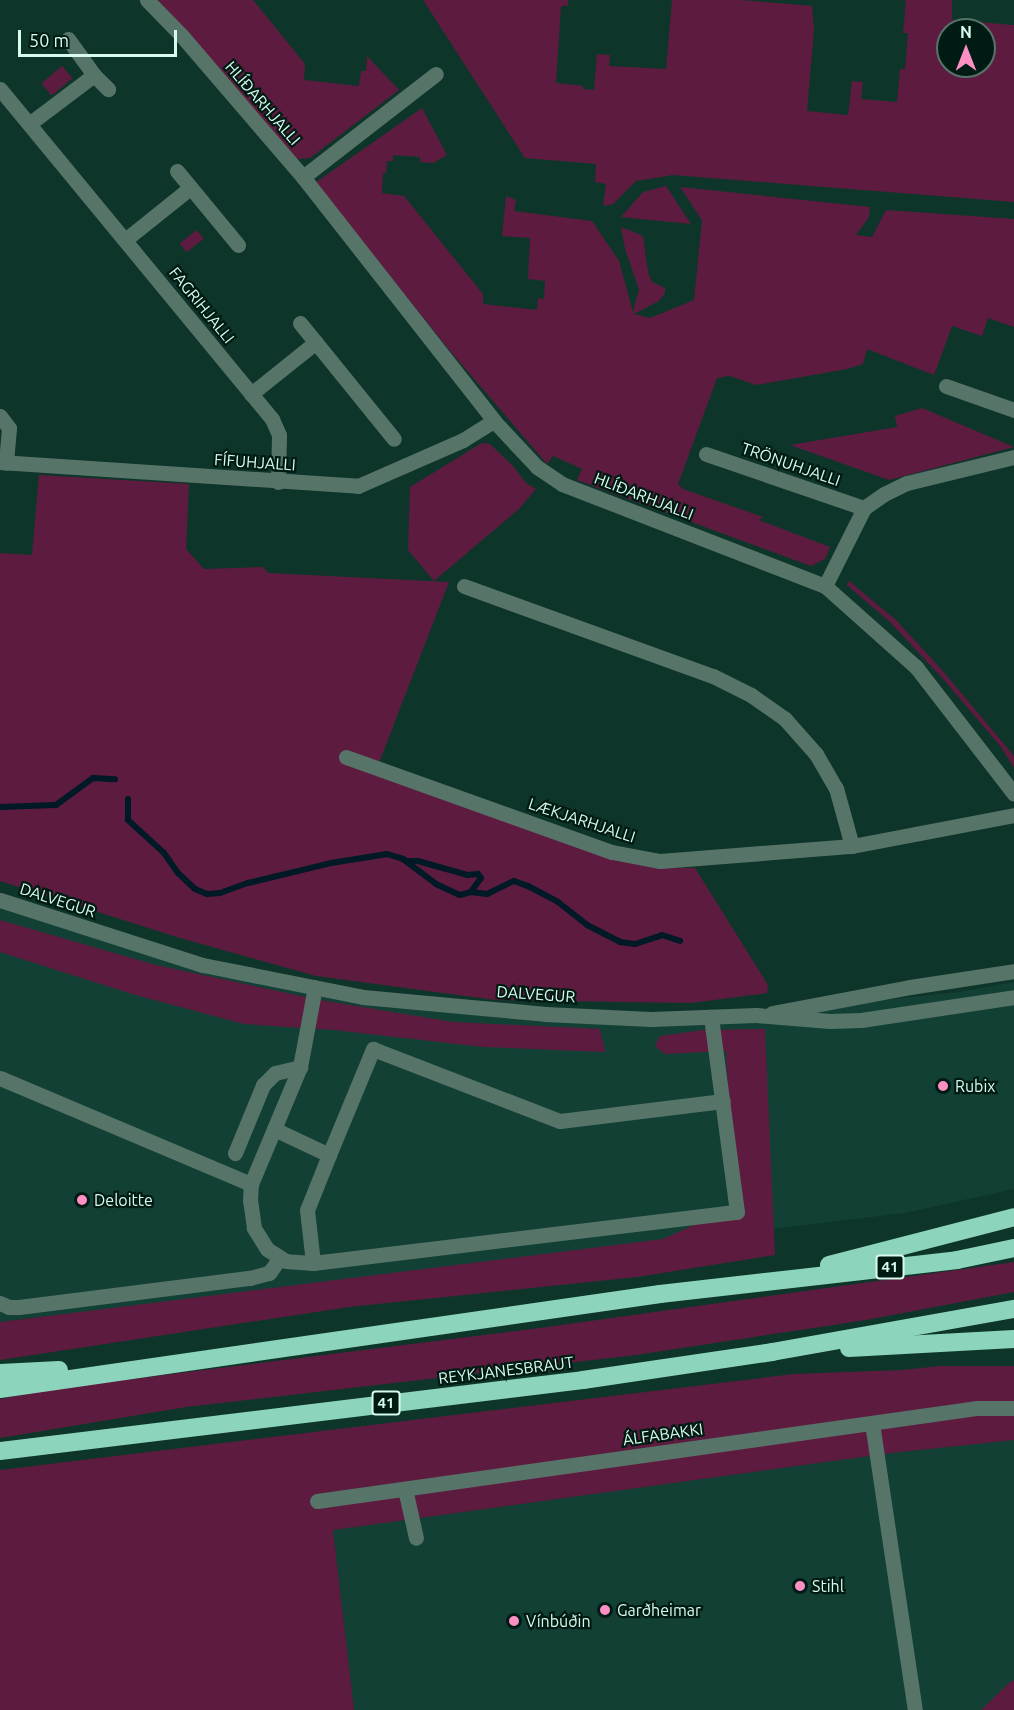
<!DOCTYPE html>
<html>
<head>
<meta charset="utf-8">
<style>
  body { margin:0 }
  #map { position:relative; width:1014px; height:1710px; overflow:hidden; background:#0e352a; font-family:Ubuntu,sans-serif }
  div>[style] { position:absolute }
  .built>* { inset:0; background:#124034 }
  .green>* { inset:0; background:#5d1c3f; transform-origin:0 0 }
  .stream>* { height:6px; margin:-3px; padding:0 3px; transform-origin:3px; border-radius:3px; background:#001926 }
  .minor>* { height:15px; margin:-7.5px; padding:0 7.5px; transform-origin:7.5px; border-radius:7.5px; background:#577469 }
  .highway>* { height:18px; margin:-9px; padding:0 9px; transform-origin:9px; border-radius:9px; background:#8cd5bc }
  .dots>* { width:16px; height:16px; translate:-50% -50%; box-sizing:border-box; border:3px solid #001b13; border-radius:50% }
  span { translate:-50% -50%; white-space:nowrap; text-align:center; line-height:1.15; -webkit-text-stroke:4.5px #001b13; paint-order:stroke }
  .shield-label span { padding:2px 4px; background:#001b13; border:2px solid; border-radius:4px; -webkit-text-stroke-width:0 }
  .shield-label { font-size:15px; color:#d8fbed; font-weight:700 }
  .street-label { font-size:16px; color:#d8fbed }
  .poi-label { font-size:16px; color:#d8fbed }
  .left { translate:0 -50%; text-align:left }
  .north { position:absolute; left:936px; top:18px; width:60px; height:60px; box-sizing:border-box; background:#001b13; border:2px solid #56756a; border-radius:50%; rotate:0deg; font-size:16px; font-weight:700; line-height:24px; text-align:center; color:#d8fbed }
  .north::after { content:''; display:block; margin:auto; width:21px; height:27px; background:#fc8fc3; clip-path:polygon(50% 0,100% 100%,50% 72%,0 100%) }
  .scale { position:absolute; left:18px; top:30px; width:159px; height:27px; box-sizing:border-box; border:3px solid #d8fbed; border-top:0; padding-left:8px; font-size:18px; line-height:21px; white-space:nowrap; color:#d8fbed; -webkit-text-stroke:4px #001b13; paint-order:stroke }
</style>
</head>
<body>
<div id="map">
  <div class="built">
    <i style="clip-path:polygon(0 897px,200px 961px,362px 994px,651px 1015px,818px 1007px,959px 992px,1014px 982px,1014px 1189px,905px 1213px,0 1322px)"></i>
    <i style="clip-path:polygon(1014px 1440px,1014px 1680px,981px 1710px,354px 1710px,333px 1530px,891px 1453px)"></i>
  </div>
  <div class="green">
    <i style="clip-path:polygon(158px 0,253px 0,305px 64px,304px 80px,359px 86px,361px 71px,366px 71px,367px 56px,399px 90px,310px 158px,297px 159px,290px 155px)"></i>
    <i style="clip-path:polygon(evenodd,423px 0,568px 0,568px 6px,561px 6px,556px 83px,583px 86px,583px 89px,594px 90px,597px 54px,610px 55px,609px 66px,666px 69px,672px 0,741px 0,812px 6px,814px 30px,807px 111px,848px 115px,852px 81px,863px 82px,861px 99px,897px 102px,900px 69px,905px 69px,908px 33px,903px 33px,906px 1px,902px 0,952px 0,952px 20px,1014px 25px,1014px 202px,673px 175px,636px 181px,613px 204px,603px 206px,606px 184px,595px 182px,596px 164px,525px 158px,423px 0,948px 30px,984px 30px,984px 66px,948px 66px,948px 30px)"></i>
    <i style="left:62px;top:66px;width:16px;height:27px;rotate:50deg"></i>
    <i style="clip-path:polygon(422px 108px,447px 155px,433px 163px,420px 162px,420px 157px,393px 155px,393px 161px,387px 161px,386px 173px,383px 173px,382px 193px,404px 196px,483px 294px,483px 304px,537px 310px,538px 298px,544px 299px,545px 281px,528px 279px,530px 238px,502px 236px,506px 196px,516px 200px,514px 211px,592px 221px,619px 261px,633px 312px,639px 289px,625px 249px,621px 227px,643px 236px,648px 272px,652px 282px,665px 288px,665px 293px,659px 301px,634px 314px,650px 318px,694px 300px,702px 220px,680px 187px,870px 207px,869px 217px,856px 235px,872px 237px,886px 210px,1014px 219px,1014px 327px,988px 318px,982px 336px,952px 326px,934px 375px,867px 349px,863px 364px,847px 369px,756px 385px,730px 376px,717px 378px,678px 484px,683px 489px,763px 517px,759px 520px,830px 547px,825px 559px,811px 566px,577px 480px,582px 469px,553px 456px,547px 464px,451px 352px,315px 183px)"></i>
    <i style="clip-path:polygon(666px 186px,691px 224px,621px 217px,643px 192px)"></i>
    <i style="left:197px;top:230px;width:11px;height:22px;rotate:52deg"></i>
    <i style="clip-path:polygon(922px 408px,1014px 447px,889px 480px,790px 445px,897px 427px,895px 416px)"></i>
    <i style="clip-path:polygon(482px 443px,490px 444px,513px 466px,526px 483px,536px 489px,519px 509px,434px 581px,408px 550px,410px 487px)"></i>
    <i style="clip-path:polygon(39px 475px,189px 484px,186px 549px,204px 569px,263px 567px,268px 573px,449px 582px,375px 773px,617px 861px,656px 867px,695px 868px,768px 985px,767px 993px,691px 1003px,496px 1000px,316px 976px,180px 938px,0 881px,0 553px,32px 555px)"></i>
    <i style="clip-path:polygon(849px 581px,896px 620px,942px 670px,1014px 756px,1014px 768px,1001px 747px,945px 681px,890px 622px,847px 585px)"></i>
    <i style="clip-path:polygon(0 920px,156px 965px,320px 1000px,453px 1022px,600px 1029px,605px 1052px,483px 1047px,334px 1030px,244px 1024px,132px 994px,0 952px)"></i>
    <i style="clip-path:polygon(765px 1029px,775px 1255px,637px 1277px,349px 1307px,0 1360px,0 1322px,663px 1239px,731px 1208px,732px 1167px,726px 1051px,665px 1054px,655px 1046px,660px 1036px,703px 1030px)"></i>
    <i style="clip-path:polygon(1014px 1262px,1014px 1292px,866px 1320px,636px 1355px,186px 1407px,0 1438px,0 1399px,60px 1388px,540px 1328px)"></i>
    <i style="clip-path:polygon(940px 1366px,1014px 1366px,1014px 1440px,891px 1453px,333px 1530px,354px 1710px,0 1710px,0 1470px,794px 1374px,903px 1370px)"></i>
    <i style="clip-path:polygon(1014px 1680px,1014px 1710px,981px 1710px,1010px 1682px)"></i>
  </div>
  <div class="stream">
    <i style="left:128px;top:799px;width:21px;rotate:90deg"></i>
    <i style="left:128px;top:820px;width:49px;rotate:42.5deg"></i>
    <i style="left:164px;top:853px;width:24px;rotate:55deg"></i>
    <i style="left:178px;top:873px;width:23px;rotate:43deg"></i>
    <i style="left:195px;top:889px;width:13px;rotate:23deg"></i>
    <i style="left:207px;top:894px;width:13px;rotate:-4deg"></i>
    <i style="left:220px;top:893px;width:30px;rotate:-20deg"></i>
    <i style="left:248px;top:883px;width:85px;rotate:-13.5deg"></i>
    <i style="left:331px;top:863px;width:57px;rotate:-9.1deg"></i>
    <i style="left:387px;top:854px;width:17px;rotate:17deg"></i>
    <i style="left:403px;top:859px;width:41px;rotate:37.1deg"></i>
    <i style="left:436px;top:884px;width:26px;rotate:25deg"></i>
    <i style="left:460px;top:895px;width:11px;rotate:-15deg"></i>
    <i style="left:471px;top:892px;width:16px;rotate:7deg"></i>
    <i style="left:487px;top:894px;width:30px;rotate:-26deg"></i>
    <i style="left:514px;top:881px;width:15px;rotate:20deg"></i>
    <i style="left:528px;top:886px;width:34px;rotate:28deg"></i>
    <i style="left:558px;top:902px;width:37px;rotate:38deg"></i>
    <i style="left:587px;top:925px;width:37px;rotate:27deg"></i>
    <i style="left:620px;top:942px;width:15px;rotate:8deg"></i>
    <i style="left:635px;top:944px;width:28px;rotate:-18deg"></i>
    <i style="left:662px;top:935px;width:19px;rotate:18deg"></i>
    <i style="left:0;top:807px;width:56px;rotate:-2deg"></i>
    <i style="left:56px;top:805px;width:46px;rotate:-36.1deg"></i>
    <i style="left:93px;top:778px;width:22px;rotate:3deg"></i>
    <i style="left:407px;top:861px;width:11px"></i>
    <i style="left:418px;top:861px;width:51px;rotate:15.9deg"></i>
    <i style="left:467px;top:875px;width:11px;rotate:-5deg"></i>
    <i style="left:478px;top:874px;width:5px;rotate:53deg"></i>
    <i style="left:481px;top:878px;width:17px;rotate:126deg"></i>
  </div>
  <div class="minor">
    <i style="left:147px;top:0;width:50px;rotate:45.8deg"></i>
    <i style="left:182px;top:36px;width:186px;rotate:49.4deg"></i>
    <i style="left:303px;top:177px;width:310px;rotate:51.9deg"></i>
    <i style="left:494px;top:421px;width:63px;rotate:46.9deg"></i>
    <i style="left:537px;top:467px;width:30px;rotate:34deg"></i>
    <i style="left:562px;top:484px;width:282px;rotate:21.2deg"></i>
    <i style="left:825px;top:586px;width:122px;rotate:41.7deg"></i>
    <i style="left:916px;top:667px;width:160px;rotate:52.3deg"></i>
    <i style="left:68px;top:39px;width:44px;rotate:54.2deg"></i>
    <i style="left:94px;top:75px;width:20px;rotate:45deg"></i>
    <i style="left:0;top:89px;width:428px;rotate:50.5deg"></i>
    <i style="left:272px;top:419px;width:17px;rotate:66deg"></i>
    <i style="left:279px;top:435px;width:47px;rotate:91.2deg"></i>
    <i style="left:29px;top:124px;width:81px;rotate:-37deg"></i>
    <i style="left:177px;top:171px;width:96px;rotate:50.5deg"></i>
    <i style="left:303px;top:177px;width:168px;rotate:-37.8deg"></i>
    <i style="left:125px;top:240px;width:83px;rotate:-38.7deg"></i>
    <i style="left:300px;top:323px;width:149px;rotate:51deg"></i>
    <i style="left:946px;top:386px;width:72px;rotate:19.4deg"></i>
    <i style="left:251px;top:394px;width:83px;rotate:-38.7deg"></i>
    <i style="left:0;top:416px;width:15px;rotate:53deg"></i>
    <i style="left:9px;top:428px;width:35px;rotate:95deg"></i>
    <i style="left:706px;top:454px;width:167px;rotate:18.9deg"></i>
    <i style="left:0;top:462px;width:359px;rotate:3.8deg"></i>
    <i style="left:358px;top:486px;width:115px;rotate:-23.7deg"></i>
    <i style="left:463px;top:440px;width:36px;rotate:-32deg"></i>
    <i style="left:464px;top:586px;width:265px;rotate:19.9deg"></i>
    <i style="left:713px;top:676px;width:42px;rotate:26.6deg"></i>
    <i style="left:751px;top:695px;width:42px;rotate:35.2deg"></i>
    <i style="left:785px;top:719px;width:47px;rotate:48.5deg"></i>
    <i style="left:816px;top:754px;width:39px;rotate:60deg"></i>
    <i style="left:836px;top:788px;width:60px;rotate:74.6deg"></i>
    <i style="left:825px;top:586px;width:87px;rotate:-63.4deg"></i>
    <i style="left:864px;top:508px;width:24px;rotate:-35deg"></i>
    <i style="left:884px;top:494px;width:25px;rotate:-26deg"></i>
    <i style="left:907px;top:483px;width:110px;rotate:-13.7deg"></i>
    <i style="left:346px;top:757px;width:282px;rotate:19.7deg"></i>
    <i style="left:612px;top:852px;width:49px;rotate:10.6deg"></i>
    <i style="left:660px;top:861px;width:193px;rotate:-4.5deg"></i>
    <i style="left:852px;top:846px;width:165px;rotate:-10.8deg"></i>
    <i style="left:0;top:900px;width:213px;rotate:17.8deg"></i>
    <i style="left:203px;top:965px;width:163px;rotate:11.3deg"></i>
    <i style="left:363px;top:997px;width:183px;rotate:5.3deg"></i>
    <i style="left:545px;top:1014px;width:106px;rotate:2.7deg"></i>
    <i style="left:651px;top:1019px;width:105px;rotate:-2.2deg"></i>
    <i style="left:756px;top:1015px;width:74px;rotate:4.6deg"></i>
    <i style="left:830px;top:1021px;width:31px;rotate:-2deg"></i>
    <i style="left:861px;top:1020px;width:155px;rotate:-8.5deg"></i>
    <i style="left:772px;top:1013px;width:140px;rotate:-10.7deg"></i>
    <i style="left:910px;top:987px;width:105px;rotate:-8.7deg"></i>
    <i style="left:0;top:1078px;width:272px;rotate:22.9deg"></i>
    <i style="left:274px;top:1129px;width:61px;rotate:25.3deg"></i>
    <i style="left:329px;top:1155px;width:115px;rotate:-67.5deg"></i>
    <i style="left:373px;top:1049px;width:200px;rotate:21.1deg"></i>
    <i style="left:560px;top:1121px;width:164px;rotate:-7deg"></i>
    <i style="left:235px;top:1153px;width:74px;rotate:-67.6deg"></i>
    <i style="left:263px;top:1085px;width:17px;rotate:-45deg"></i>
    <i style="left:275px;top:1073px;width:26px;rotate:-13deg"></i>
    <i style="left:329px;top:1155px;width:59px;rotate:111.8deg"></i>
    <i style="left:307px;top:1210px;width:53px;rotate:83.5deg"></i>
    <i style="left:313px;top:1263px;width:427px;rotate:-6.9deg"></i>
    <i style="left:737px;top:1212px;width:197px;rotate:-97.6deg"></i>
    <i style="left:313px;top:1263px;width:27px;rotate:-176deg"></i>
    <i style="left:286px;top:1261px;width:22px;rotate:-148deg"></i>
    <i style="left:267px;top:1249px;width:25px;rotate:-122deg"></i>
    <i style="left:254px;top:1228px;width:27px;rotate:-98deg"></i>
    <i style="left:250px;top:1201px;width:17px;rotate:-87deg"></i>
    <i style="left:251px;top:1184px;width:127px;rotate:-67.3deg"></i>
    <i style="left:300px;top:1067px;width:81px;rotate:-79.4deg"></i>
    <i style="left:0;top:1303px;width:10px;rotate:24deg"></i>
    <i style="left:9px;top:1307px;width:10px"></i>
    <i style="left:19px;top:1307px;width:233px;rotate:-7.2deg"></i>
    <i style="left:250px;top:1278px;width:20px;rotate:-15deg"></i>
    <i style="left:269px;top:1273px;width:19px;rotate:-54deg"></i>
    <i style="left:872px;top:1423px;width:290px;rotate:81.5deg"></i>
    <i style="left:405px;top:1489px;width:50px;rotate:77.3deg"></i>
    <i style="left:317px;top:1501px;width:667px;rotate:-8.02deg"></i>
    <i style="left:977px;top:1408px;width:37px"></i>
  </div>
  <div class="highway">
    <i style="left:829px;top:1265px;width:191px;rotate:-14.5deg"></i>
    <i style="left:849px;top:1348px;width:165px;rotate:-3.1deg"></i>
    <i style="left:0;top:1373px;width:59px;rotate:-2.9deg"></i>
    <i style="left:0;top:1389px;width:667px;rotate:-8.19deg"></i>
    <i style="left:660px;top:1294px;width:299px;rotate:-6.5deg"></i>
    <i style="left:957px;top:1260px;width:58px;rotate:-11.9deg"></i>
    <i style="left:0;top:1451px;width:587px;rotate:-6.94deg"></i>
    <i style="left:583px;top:1380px;width:191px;rotate:-8.4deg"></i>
    <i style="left:772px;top:1352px;width:246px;rotate:-10.1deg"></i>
  </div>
  <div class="dots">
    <i style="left:943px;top:1086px;background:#fc8fc3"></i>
    <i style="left:82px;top:1200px;background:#fc8fc3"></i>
    <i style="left:800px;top:1586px;background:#fc8fc3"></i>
    <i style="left:605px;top:1610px;background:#fc8fc3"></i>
    <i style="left:514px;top:1621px;background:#fc8fc3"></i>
  </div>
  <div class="shield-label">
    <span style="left:890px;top:1267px">41</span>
    <span style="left:386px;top:1403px">41</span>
  </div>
  <div class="street-label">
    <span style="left:263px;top:103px;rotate:49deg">HLÍÐARHJALLI</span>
    <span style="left:202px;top:305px;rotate:51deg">FAGRIHJALLI</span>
    <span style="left:255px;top:462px;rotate:4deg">FÍFUHJALLI</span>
    <span style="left:791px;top:464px;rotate:19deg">TRÖNUHJALLI</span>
    <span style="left:644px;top:496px;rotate:21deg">HLÍÐARHJALLI</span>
    <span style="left:582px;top:820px;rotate:18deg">LÆKJARHJALLI</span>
    <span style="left:58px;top:900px;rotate:18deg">DALVEGUR</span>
    <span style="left:536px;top:994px;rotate:4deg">DALVEGUR</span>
    <span style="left:506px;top:1370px;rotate:-7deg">REYKJANESBRAUT</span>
    <span style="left:663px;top:1434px;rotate:-8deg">ÁLFABAKKI</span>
  </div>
  <div class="poi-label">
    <span class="left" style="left:955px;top:1086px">Rubix</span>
    <span class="left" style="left:94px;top:1200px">Deloitte</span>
    <span class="left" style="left:812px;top:1586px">Stihl</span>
    <span class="left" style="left:617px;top:1610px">Garðheimar</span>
    <span class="left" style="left:526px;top:1621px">Vínbúðin</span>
  </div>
  <div class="north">N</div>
  <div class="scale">50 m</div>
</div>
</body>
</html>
